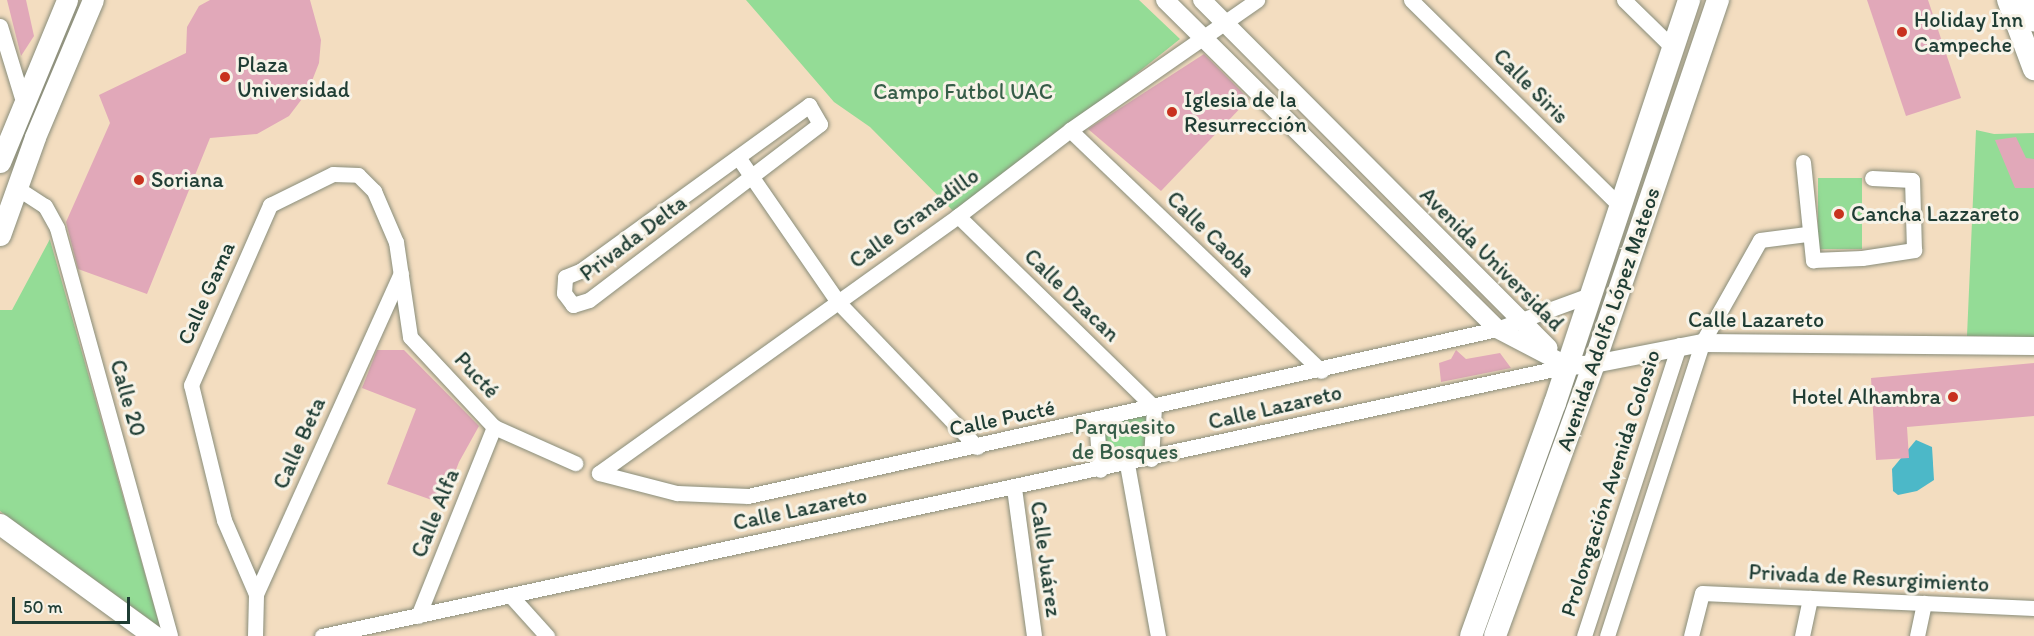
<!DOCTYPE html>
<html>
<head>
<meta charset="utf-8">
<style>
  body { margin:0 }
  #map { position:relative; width:2034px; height:636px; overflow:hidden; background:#f3ddc0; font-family:Itim,sans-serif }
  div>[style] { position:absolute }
  .green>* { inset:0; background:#94dc96; transform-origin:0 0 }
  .water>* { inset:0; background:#4cb8c8 }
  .building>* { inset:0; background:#e1a8b9 }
  .roads { filter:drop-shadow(0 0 2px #898d7a) drop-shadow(0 0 2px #898d7a) }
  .minor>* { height:15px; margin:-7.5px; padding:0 7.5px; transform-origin:7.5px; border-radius:7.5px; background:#fff }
  .tertiary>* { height:18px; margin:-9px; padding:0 9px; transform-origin:9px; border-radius:9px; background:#fff }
  .secondary>* { height:21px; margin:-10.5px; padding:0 10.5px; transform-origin:10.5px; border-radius:10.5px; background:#fff }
  .primary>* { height:22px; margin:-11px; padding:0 11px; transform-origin:11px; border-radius:11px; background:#fff }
  .dots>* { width:16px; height:16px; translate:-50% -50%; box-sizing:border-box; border:3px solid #f7f3e8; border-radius:50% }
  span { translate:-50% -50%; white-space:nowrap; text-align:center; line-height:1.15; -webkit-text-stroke:6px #f7f3e8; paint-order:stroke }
  .poi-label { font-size:22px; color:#1f3d34 }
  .left { translate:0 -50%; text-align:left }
  .right { translate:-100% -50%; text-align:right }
  .street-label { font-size:22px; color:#1f3d34 }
  .park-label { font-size:22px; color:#365d48 }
  .scale { position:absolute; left:12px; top:597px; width:118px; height:27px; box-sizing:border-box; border:3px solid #1f3d34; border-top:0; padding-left:8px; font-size:18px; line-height:21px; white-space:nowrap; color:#1f3d34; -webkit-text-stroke:4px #f7f3e8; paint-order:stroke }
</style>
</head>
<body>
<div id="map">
  <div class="green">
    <i style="clip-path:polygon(746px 0,1139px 0,1180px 39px,958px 216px,870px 127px,834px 102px)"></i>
    <i style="clip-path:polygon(1976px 130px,1994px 134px,2034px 133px,2034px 338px,1967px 336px)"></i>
    <i style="left:1818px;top:178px;width:44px;height:71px"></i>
    <i style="clip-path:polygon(50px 239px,50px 240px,160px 627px,0 511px,0 310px,12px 310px)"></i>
    <i style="clip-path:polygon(1152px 411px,1148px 456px,1102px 467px,1098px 422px)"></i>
  </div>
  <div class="water">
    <i style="clip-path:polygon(1916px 440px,1932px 447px,1934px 480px,1917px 491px,1898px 495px,1893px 491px,1892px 469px)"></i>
  </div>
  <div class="building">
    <i style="clip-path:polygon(7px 0,26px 0,34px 36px,21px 56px)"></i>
    <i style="clip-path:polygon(210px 0,310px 0,321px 40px,319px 63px,308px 91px,289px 116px,257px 134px,210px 138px,147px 294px,78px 269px,66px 222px,110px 123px,99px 95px,186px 53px,187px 27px,199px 6px)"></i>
    <i style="clip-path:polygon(1867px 0,1928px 0,1961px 98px,1906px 116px)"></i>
    <i style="clip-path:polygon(1204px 54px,1249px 99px,1161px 191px,1088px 129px)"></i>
    <i style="clip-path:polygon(2016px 137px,2026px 158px,2034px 159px,2034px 188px,2015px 188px,1995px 140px)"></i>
    <i style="clip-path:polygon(377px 350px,404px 350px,479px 426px,459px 462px,443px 504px,387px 484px,416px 409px,362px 388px)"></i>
    <i style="clip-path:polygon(1456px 350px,1466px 359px,1500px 353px,1511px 368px,1441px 382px,1439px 363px,1451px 359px)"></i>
    <i style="clip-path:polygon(2034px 363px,2034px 416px,1907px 427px,1909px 458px,1876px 460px,1871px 378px)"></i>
  </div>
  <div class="roads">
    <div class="minor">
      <i style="left:1411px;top:0;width:292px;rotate:44.6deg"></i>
      <i style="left:1624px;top:0;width:67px;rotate:44.4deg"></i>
      <i style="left:0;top:26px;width:78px;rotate:73deg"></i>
      <i style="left:809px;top:105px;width:22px;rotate:60deg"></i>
      <i style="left:820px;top:124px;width:290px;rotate:142.7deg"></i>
      <i style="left:589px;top:300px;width:17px;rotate:163deg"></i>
      <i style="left:573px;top:305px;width:15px;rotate:-127deg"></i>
      <i style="left:564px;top:293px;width:16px;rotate:-86deg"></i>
      <i style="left:565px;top:277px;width:16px;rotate:-22deg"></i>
      <i style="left:580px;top:271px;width:283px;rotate:-35.9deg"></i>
      <i style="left:1070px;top:130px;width:348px;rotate:43.8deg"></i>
      <i style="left:738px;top:157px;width:176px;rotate:55.4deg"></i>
      <i style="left:838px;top:302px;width:201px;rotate:46.2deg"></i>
      <i style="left:1803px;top:162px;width:99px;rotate:84.2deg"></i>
      <i style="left:1813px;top:260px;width:49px;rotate:-2.3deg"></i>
      <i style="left:1862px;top:258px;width:53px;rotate:-8.7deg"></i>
      <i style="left:1914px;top:250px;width:70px;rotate:-91.6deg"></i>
      <i style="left:1912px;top:180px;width:40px;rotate:-177.1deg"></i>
      <i style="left:17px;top:188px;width:33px;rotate:33deg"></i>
      <i style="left:45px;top:206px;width:25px;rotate:61deg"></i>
      <i style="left:57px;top:228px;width:423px;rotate:74.5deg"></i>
      <i style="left:958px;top:216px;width:274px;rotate:44.3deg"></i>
      <i style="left:1154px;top:407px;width:52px;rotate:93.3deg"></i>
      <i style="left:1096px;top:420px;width:50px;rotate:85.4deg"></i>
      <i style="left:1127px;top:464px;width:175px;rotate:79.8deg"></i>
      <i style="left:599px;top:473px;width:81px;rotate:14.4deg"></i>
      <i style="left:677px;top:493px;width:71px;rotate:2.4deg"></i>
      <i style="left:748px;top:496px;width:767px;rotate:-12.57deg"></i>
      <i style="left:1497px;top:329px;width:99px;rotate:-20.1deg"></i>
      <i style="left:599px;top:473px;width:442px;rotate:-35.6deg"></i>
      <i style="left:958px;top:216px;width:141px;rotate:-37.5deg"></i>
      <i style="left:1070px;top:130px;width:228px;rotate:-34.8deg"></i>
      <i style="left:1014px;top:488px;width:149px;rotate:82.3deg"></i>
      <i style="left:256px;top:594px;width:81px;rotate:-113.4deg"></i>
      <i style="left:224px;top:520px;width:139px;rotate:-103.7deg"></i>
      <i style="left:191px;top:385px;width:197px;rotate:-66.3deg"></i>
      <i style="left:270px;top:205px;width:70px;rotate:-26.2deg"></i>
      <i style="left:333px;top:174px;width:25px;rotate:2deg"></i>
      <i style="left:358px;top:175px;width:23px;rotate:45deg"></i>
      <i style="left:374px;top:191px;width:56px;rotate:66.7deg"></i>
      <i style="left:396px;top:242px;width:96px;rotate:81.6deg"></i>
      <i style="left:410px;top:337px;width:123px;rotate:47deg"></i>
      <i style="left:494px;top:427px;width:89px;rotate:24deg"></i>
      <i style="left:511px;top:596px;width:54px;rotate:48deg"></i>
      <i style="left:418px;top:616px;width:204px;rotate:-68.1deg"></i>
      <i style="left:255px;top:636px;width:42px;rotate:-88.6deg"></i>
      <i style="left:256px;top:594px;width:352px;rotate:-65.7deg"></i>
      <i style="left:322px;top:636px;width:1275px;rotate:-12.23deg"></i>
      <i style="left:1584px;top:636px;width:306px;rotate:-71.9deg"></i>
      <i style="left:1607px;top:636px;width:308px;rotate:-72deg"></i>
      <i style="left:1702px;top:343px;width:118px;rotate:-60.6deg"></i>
      <i style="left:1760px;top:240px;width:47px;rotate:-7.3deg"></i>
      <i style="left:1691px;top:636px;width:44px;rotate:-75.7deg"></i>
      <i style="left:1702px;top:593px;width:332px;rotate:2.6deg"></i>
      <i style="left:1802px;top:636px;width:39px;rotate:-78deg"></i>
      <i style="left:1917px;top:636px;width:34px;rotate:-78deg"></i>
    </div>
    <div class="tertiary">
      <i style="left:1165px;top:0;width:467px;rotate:44.7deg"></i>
      <i style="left:1497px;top:329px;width:80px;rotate:27.5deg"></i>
      <i style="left:1202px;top:0;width:491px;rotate:45.1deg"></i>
      <i style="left:1568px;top:366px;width:26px;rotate:-4deg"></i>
      <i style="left:1594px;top:364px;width:110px;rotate:-11deg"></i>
      <i style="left:1702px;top:343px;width:332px;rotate:0.5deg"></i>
    </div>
    <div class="secondary">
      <i style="left:0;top:162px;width:175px;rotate:-67.5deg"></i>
      <i style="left:0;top:235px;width:104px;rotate:-70.3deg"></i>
      <i style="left:35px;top:137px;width:149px;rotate:-67.1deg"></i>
      <i style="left:0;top:524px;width:190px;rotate:36deg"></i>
    </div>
    <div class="primary">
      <i style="left:2008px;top:0;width:74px;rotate:69.4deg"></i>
      <i style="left:2026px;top:0;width:22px;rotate:68deg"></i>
      <i style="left:1471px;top:636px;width:248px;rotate:-70.2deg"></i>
      <i style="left:1555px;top:403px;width:425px;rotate:-71.6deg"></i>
      <i style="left:1495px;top:636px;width:289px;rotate:-70deg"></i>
      <i style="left:1594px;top:364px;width:385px;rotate:-71.2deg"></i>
    </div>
  </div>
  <div class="dots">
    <i style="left:1902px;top:32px;background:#c8321e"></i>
    <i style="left:225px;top:77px;background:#c8321e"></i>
    <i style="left:1172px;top:112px;background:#c8321e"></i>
    <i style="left:139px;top:180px;background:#c8321e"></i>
    <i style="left:1839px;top:214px;background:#c8321e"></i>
    <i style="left:1953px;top:397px;background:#c8321e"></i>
  </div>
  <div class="poi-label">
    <span class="left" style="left:1914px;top:32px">Holiday Inn<br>Campeche</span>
    <span class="left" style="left:237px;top:77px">Plaza<br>Universidad</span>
    <span class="left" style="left:1184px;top:112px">Iglesia de la<br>Resurrección</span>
    <span class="left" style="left:151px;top:180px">Soriana</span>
    <span class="left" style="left:1851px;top:214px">Cancha Lazzareto</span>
    <span class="right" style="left:1941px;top:397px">Hotel Alhambra</span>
  </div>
  <div class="street-label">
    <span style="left:1531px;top:86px;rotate:45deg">Calle Siris</span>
    <span style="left:914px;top:218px;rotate:-36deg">Calle Granadillo</span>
    <span style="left:1211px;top:234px;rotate:44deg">Calle Caoba</span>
    <span style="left:633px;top:238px;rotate:-37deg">Privada Delta</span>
    <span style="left:1492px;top:259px;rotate:45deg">Avenida Universidad</span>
    <span style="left:206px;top:293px;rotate:-66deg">Calle Gama</span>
    <span style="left:1072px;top:295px;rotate:44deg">Calle Dzacan</span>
    <span style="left:1608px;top:319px;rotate:-71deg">Avenida Adolfo López Mateos</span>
    <span style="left:1756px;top:320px">Calle Lazareto</span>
    <span style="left:477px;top:375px;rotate:47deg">Pucté</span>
    <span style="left:128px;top:398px;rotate:74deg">Calle 20</span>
    <span style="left:1275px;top:407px;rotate:-13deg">Calle Lazareto</span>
    <span style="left:1002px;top:418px;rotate:-12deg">Calle Pucté</span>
    <span style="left:299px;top:443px;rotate:-66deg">Calle Beta</span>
    <span style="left:1610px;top:483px;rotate:-72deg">Prolongación Avenida Colosio</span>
    <span style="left:800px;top:509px;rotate:-12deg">Calle Lazareto</span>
    <span style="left:435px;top:513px;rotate:-68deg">Calle Alfa</span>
    <span style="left:1046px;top:559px;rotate:82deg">Calle Juárez</span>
    <span style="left:1869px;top:578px;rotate:3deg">Privada de Resurgimiento</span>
  </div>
  <div class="park-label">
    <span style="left:963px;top:92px">Campo Futbol UAC</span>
    <span style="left:1125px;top:439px">Parquesito<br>de Bosques</span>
  </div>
  <div class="scale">50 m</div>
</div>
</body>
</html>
